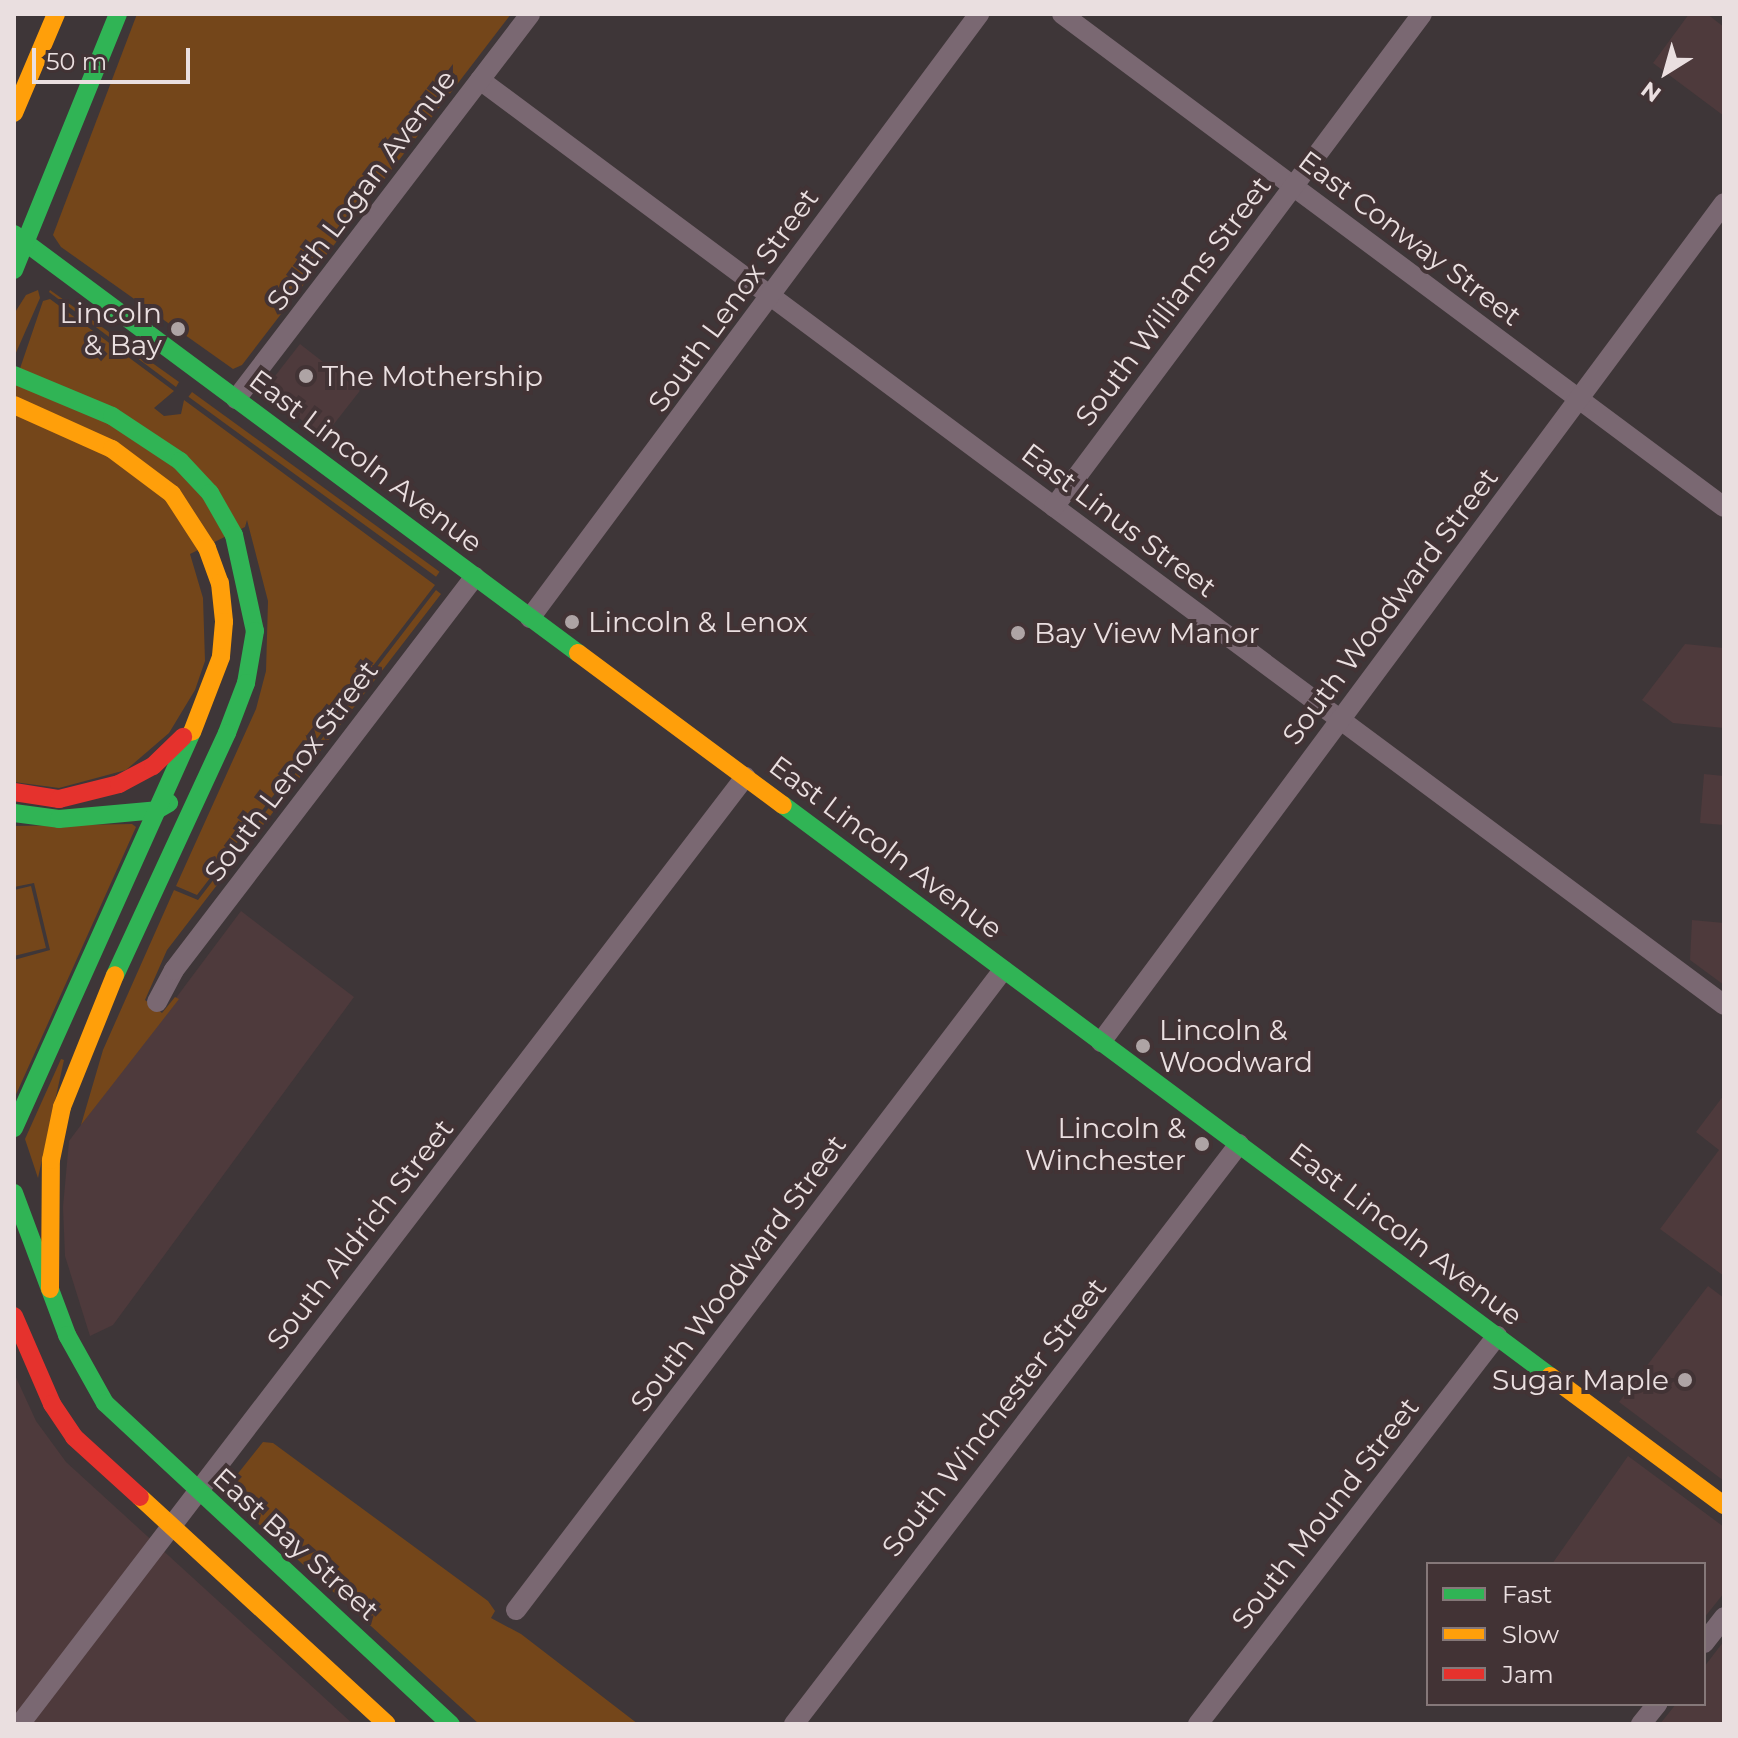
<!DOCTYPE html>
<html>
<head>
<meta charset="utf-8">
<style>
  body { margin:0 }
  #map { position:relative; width:1738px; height:1738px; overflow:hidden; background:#3e3638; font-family:Montserrat,sans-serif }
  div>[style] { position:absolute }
  .built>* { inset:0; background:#4e3a3c; transform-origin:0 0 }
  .green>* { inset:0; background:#74461a; transform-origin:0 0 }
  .street>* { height:20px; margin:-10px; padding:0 10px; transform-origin:10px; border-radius:10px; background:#7a6872 }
  .fast>* { height:18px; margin:-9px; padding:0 9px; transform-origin:9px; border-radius:9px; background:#30b455 }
  .slow>* { height:18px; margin:-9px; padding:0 9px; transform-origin:9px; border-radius:9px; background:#ff9f0a }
  .jam>* { height:18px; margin:-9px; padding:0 9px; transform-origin:9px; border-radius:9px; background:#e5322d }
  .dots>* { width:22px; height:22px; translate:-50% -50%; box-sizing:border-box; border:4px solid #423335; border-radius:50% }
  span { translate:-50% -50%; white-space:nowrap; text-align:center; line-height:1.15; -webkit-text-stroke:8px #423335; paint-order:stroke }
  .street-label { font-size:28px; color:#eadfe0 }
  .poi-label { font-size:28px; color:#eadfe0 }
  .right { translate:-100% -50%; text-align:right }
  .left { translate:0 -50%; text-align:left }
  .frame { position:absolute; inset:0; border:16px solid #eadfe0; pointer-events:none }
  .legend { position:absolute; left:1426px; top:1562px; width:280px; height:144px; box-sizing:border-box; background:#423335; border:2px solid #857879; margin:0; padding:10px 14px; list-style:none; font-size:24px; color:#eadfe0 }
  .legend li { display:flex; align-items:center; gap:16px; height:40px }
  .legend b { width:40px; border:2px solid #857879 }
  .north { position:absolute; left:1626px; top:32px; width:80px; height:80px; -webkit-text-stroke:6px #423335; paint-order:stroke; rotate:217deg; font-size:22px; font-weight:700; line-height:32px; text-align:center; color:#eadfe0 }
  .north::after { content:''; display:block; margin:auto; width:28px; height:36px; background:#eadfe0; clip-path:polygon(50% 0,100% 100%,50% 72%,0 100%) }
  .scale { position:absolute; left:32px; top:48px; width:158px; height:36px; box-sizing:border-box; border:4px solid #eadfe0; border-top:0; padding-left:10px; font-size:24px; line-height:28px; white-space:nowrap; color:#eadfe0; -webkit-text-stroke:6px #423335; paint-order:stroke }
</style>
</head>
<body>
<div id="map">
  <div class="built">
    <i style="clip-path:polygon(1689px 14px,1707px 14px,1724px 27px,1724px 116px,1653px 63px)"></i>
    <i style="left:300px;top:344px;width:76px;height:59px;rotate:38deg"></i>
    <i style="clip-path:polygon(1685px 644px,1724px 648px,1724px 728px,1673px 723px,1642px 700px)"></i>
    <i style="clip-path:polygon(1704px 774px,1724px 776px,1724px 825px,1700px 823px)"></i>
    <i style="clip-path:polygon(241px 911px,354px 997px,113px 1325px,90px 1336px,65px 1256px,63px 1207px,69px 1141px)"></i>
    <i style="clip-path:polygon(1692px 920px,1724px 923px,1724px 985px,1690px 960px)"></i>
    <i style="clip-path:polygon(1724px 1095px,1724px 1276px,1660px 1229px,1719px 1150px,1696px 1132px)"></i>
    <i style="clip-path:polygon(1708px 1286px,1724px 1298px,1724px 1481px,1619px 1402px)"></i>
    <i style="clip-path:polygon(14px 1373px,36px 1421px,66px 1462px,353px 1724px,14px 1724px)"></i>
    <i style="clip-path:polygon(1628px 1456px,1724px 1527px,1724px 1593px,1704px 1618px,1704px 1564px,1552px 1564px)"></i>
    <i style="clip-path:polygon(1724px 1641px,1724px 1724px,1660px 1724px,1676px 1704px,1704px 1704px,1704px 1667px)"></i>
  </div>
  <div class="green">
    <i style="clip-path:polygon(137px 14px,511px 14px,242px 365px,233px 369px,61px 247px,53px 235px)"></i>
    <i style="clip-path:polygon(38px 290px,40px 298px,15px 355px,14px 314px,26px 295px)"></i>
    <i style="clip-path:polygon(50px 290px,179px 382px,176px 387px,49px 292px)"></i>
    <i style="clip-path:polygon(50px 299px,174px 391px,154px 408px,164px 416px,181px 414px,184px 400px,435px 585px,197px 895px,176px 886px,256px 709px,266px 671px,268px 601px,247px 520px,245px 527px,190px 554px,203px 598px,205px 661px,195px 690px,169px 733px,126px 770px,59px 788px,14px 782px,14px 386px,43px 301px)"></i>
    <i style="left:192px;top:392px;width:306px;height:6px;rotate:36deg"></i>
    <i style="clip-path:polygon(436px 590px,441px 594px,167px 950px,145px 1000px,162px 1013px,175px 997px,179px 999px,81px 1125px,103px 1050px,174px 890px,198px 900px)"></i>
    <i style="clip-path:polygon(132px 824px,136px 827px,14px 1099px,14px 960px,50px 950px,34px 883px,14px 887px,14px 826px)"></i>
    <i style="clip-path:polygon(31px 886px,46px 948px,14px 956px,14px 890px)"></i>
    <i style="clip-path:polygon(61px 1059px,64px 1060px,38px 1178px,25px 1139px)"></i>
    <i style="clip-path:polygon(263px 1442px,273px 1443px,488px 1601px,495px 1611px,491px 1618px,521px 1634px,638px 1724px,479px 1724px,233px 1501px,232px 1481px)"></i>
  </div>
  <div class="street">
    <i style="left:1062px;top:14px;width:825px;rotate:36.68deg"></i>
    <i style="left:480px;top:80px;width:1550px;rotate:36.63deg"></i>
    <i style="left:236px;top:399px;width:484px;rotate:-52.6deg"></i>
    <i style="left:1054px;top:507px;width:615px;rotate:-53.26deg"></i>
    <i style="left:530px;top:618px;width:753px;rotate:-53.37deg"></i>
    <i style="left:157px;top:1002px;width:36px;rotate:-62deg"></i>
    <i style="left:174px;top:970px;width:495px;rotate:-52.6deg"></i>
    <i style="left:1101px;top:1042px;width:1045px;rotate:-53.4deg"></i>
    <i style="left:516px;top:1610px;width:804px;rotate:-52.73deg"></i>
    <i style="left:1704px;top:1643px;width:33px;rotate:-52deg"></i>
    <i style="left:20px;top:1724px;width:1193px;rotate:-52.56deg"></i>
    <i style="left:794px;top:1724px;width:731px;rotate:-52.5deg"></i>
    <i style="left:1198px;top:1724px;width:490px;rotate:-52.4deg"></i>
    <i style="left:1641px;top:1724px;width:26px;rotate:-51deg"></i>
  </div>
  <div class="fast">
    <i style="left:14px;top:234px;width:703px;rotate:36.61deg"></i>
    <i style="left:14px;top:270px;width:276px;rotate:-67.9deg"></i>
    <i style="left:14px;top:375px;width:106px;rotate:22.7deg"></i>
    <i style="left:112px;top:416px;width:82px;rotate:33.5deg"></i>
    <i style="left:180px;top:461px;width:44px;rotate:46.8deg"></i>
    <i style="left:210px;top:493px;width:48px;rotate:60.3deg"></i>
    <i style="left:234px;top:535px;width:98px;rotate:77.7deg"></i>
    <i style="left:255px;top:631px;width:53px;rotate:99.8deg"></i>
    <i style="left:246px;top:683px;width:53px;rotate:110.8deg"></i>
    <i style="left:227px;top:733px;width:267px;rotate:114.8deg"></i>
    <i style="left:783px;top:805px;width:956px;rotate:36.67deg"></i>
    <i style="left:14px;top:813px;width:45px;rotate:7.6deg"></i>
    <i style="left:59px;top:819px;width:98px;rotate:-5.2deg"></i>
    <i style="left:157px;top:810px;width:14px;rotate:-30deg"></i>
    <i style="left:14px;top:1128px;width:434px;rotate:-65.8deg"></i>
    <i style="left:14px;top:1193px;width:152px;rotate:69.5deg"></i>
    <i style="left:67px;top:1335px;width:78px;rotate:60.8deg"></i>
    <i style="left:105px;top:1403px;width:472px;rotate:42.9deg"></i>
  </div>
  <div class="slow">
    <i style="left:14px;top:113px;width:108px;rotate:-67deg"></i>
    <i style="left:14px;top:405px;width:107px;rotate:24.2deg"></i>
    <i style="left:112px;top:449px;width:75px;rotate:36.9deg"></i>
    <i style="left:172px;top:494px;width:64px;rotate:57.1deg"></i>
    <i style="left:207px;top:548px;width:37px;rotate:70deg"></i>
    <i style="left:220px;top:583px;width:39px;rotate:84deg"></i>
    <i style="left:224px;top:622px;width:35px;rotate:95deg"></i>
    <i style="left:221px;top:657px;width:80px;rotate:111.1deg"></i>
    <i style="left:578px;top:653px;width:255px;rotate:36.6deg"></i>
    <i style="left:50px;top:1289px;width:129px;rotate:-89.6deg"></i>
    <i style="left:51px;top:1160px;width:54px;rotate:-78.3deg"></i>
    <i style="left:62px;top:1107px;width:142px;rotate:-68.1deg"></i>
    <i style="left:1550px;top:1376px;width:217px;rotate:36.6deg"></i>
    <i style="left:140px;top:1497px;width:335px;rotate:42.6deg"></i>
  </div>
  <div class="jam">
    <i style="left:14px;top:792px;width:46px;rotate:8.8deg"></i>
    <i style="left:59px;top:799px;width:62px;rotate:-14deg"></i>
    <i style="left:119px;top:784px;width:38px;rotate:-28deg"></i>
    <i style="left:153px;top:766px;width:42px;rotate:-44deg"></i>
    <i style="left:14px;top:1316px;width:96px;rotate:66.6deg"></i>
    <i style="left:52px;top:1404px;width:40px;rotate:56deg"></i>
    <i style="left:74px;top:1437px;width:89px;rotate:42.3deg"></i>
  </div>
  <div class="dots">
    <i style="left:178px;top:329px;background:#aea4a5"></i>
    <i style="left:306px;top:376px;background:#aea4a5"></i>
    <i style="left:572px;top:622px;background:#aea4a5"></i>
    <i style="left:1018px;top:633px;background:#aea4a5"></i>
    <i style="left:1143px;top:1046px;background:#aea4a5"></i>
    <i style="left:1202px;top:1144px;background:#aea4a5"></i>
    <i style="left:1685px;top:1380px;background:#aea4a5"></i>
  </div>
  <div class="street-label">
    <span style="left:361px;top:190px;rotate:-53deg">South Logan Avenue</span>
    <span style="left:1410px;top:238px;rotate:37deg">East Conway Street</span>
    <span style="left:733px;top:300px;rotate:-54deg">South Lenox Street</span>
    <span style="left:1173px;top:301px;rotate:-53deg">South Williams Street</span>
    <span style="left:366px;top:461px;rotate:37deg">East Lincoln Avenue</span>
    <span style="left:1119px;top:520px;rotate:37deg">East Linus Street</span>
    <span style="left:1390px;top:606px;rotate:-53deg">South Woodward Street</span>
    <span style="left:291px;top:771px;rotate:-53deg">South Lenox Street</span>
    <span style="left:886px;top:847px;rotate:37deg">East Lincoln Avenue</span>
    <span style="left:360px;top:1234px;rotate:-52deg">South Aldrich Street</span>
    <span style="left:1406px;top:1234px;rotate:37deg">East Lincoln Avenue</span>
    <span style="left:738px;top:1273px;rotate:-53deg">South Woodward Street</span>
    <span style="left:994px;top:1417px;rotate:-52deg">South Winchester Street</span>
    <span style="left:1325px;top:1513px;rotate:-52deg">South Mound Street</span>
    <span style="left:296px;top:1544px;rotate:42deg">East Bay Street</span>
  </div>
  <div class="poi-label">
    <span class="right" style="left:162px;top:329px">Lincoln<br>&amp; Bay</span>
    <span class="left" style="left:322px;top:376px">The Mothership</span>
    <span class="left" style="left:588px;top:622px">Lincoln &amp; Lenox</span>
    <span class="left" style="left:1034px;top:633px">Bay View Manor</span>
    <span class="left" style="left:1159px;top:1046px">Lincoln &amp;<br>Woodward</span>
    <span class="right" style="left:1186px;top:1144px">Lincoln &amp;<br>Winchester</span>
    <span class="right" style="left:1669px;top:1380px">Sugar Maple</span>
  </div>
  <div class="frame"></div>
  <ul class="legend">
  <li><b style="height:10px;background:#30b455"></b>Fast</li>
  <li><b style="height:10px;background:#ff9f0a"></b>Slow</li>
  <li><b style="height:10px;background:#e5322d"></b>Jam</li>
  </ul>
  <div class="north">N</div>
  <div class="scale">50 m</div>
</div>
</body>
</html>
